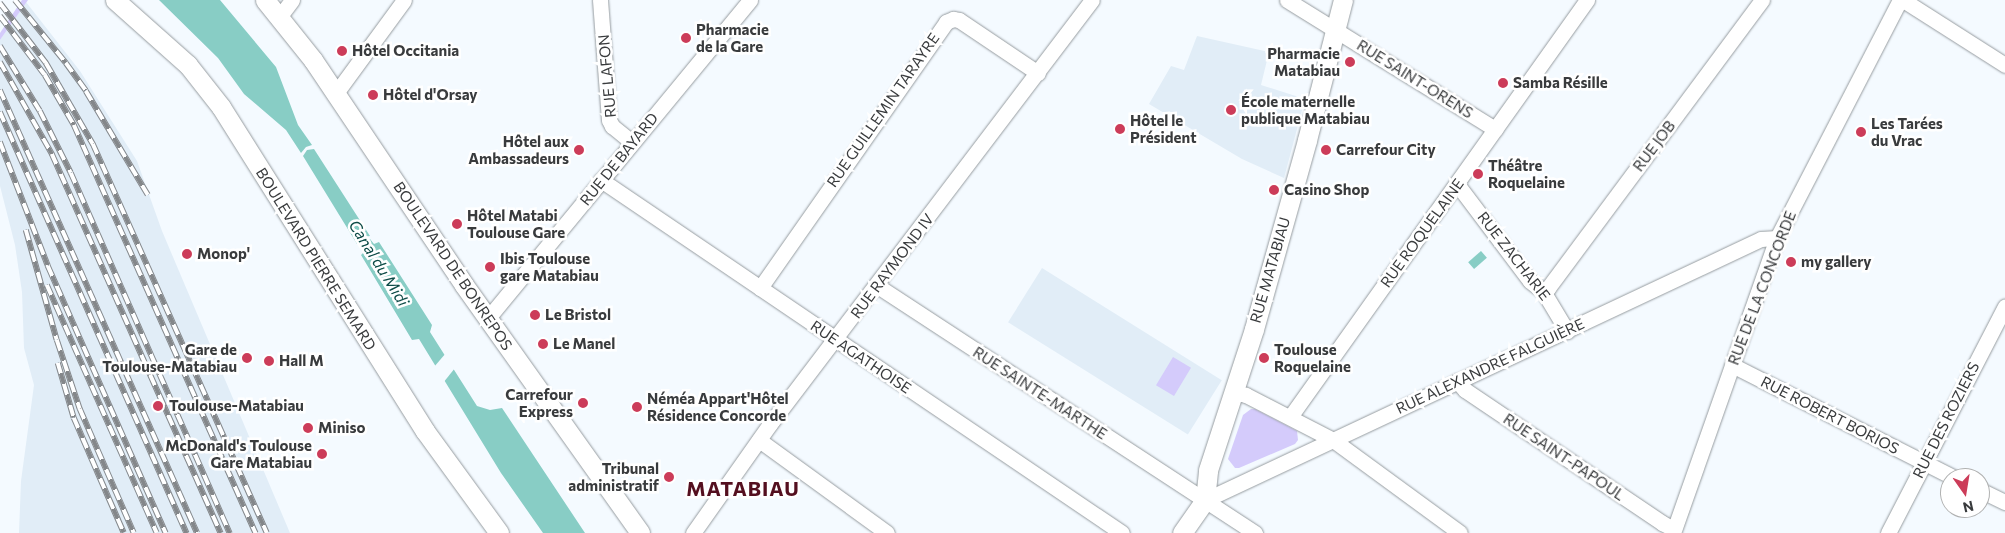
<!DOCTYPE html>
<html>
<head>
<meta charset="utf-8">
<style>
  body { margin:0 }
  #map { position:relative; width:2005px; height:533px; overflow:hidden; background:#f4faff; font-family:Commissioner,sans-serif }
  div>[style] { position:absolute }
  .built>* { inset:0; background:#e1edf7; transform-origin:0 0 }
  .green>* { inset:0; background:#d4cbfb; transform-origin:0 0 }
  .water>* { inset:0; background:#88cdc5; transform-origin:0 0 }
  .pier>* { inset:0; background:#f4faff }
  .roads { filter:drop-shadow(0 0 1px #969ca0) drop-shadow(0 0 1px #969ca0) }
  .minor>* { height:15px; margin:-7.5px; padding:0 7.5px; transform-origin:7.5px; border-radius:7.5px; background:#fff }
  .major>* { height:19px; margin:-9.5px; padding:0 9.5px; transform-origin:9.5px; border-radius:9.5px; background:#fff }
  .rail>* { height:5.5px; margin-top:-2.75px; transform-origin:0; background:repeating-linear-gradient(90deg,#fff 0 11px,#84878a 0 22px); box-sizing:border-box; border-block:1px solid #84878a }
  .dots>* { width:14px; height:14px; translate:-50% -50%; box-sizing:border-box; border:2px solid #fff; border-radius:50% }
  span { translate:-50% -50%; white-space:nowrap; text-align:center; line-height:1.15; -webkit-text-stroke:5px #fff; paint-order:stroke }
  .poi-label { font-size:15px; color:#393b3d; font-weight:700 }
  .left { translate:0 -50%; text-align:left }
  .right { translate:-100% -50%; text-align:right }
  .street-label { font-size:15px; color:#393b3d }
  .water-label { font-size:16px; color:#0c4b46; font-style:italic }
  .district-label { font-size:20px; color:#540f1f; font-weight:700; letter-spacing:1px }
  .north { position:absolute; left:1940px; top:468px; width:50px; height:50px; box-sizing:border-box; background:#fff; border:1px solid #b0b1b1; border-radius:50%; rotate:167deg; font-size:14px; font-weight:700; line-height:20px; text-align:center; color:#393b3d }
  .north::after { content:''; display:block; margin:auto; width:18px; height:22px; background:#cc3c59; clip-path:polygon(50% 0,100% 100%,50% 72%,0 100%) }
</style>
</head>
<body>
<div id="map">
  <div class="built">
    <i style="clip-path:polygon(26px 2px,80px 71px,137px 161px,162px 231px,290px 533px,19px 533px,21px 481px,34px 385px,24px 348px,22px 292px,15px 245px,0 186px,0 40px)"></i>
    <i style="clip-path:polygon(1197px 36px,1269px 52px,1261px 85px,1305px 99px,1284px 178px,1242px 159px,1149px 104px,1171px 66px,1184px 70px)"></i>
    <i style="left:1042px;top:268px;width:212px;height:64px;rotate:32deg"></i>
  </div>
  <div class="green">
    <i style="clip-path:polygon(22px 0,28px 0,0 40px,0 33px)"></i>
    <i style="left:1173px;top:357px;width:21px;height:33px;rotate:31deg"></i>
    <i style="clip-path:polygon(1251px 409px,1255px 409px,1297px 431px,1298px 440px,1295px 444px,1239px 468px,1235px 468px,1228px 459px,1243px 415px)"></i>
  </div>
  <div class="water">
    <i style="clip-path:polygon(159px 0,220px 0,276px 67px,298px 125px,312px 145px,306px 147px,301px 153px,286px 130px,244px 94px,218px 58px)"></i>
    <i style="clip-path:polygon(314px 149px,370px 236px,362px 237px,357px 244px,303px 156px,307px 150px)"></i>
    <i style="clip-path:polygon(370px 239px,374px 244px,379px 242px,432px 325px,430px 332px,477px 406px,490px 410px,502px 408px,585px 533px,543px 533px,501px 473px,419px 339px,412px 340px,361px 255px,364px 252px,359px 245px,364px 240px)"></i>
    <i style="left:1481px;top:251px;width:9px;height:17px;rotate:49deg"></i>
  </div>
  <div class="pier">
    <i style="clip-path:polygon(446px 353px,455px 368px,443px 383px,434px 367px)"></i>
  </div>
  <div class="roads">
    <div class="minor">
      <i style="left:600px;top:0;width:120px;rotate:85.7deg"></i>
      <i style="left:609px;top:120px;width:7px;rotate:63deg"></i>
      <i style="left:612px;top:126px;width:26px;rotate:39deg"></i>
      <i style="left:1287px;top:0;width:245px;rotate:31.8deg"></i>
      <i style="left:1903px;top:0;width:121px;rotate:32.5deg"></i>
      <i style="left:280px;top:16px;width:20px;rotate:-53deg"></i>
      <i style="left:336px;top:93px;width:115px;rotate:-53.8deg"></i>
      <i style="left:601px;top:180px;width:629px;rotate:34.12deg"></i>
      <i style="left:1457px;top:184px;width:121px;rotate:53deg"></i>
      <i style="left:1530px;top:281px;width:16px;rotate:38deg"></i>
      <i style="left:1543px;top:291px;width:47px;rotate:59deg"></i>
      <i style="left:876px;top:285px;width:453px;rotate:33.2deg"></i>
      <i style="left:760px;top:288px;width:325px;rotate:-55deg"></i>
      <i style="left:946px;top:22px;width:8px;rotate:-23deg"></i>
      <i style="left:953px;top:19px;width:6px;rotate:9deg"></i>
      <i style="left:959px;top:20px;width:95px;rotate:33.9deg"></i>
      <i style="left:1543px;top:291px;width:6px;rotate:-31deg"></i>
      <i style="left:1548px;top:288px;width:359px;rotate:-53.4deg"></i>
      <i style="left:488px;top:318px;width:412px;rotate:-50.5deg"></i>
      <i style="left:1732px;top:365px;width:250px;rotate:26.9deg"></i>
      <i style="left:1457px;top:381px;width:12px;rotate:48deg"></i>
      <i style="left:1465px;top:390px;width:238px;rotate:34deg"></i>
      <i style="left:1662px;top:523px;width:13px;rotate:27deg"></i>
      <i style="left:1232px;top:392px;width:14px;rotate:12deg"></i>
      <i style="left:1246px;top:395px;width:98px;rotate:27.3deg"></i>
      <i style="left:1333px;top:440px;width:157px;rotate:36.2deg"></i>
      <i style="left:1290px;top:417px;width:512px;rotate:-54.54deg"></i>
      <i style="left:759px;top:440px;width:158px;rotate:36deg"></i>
      <i style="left:1980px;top:490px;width:28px;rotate:26deg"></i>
      <i style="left:1205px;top:500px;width:614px;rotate:-25.15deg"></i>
      <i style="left:1761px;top:239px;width:16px;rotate:-4deg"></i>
      <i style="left:693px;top:533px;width:133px;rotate:-54.8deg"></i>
      <i style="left:770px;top:424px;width:532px;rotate:-52.79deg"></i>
      <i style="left:1673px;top:533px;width:313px;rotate:-70.6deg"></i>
      <i style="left:1777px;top:238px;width:268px;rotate:-62.7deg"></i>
      <i style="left:1888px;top:533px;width:255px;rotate:-62.7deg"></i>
    </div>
    <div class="major">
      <i style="left:115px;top:0;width:98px;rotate:41.7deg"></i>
      <i style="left:188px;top:65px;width:53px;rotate:51.8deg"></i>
      <i style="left:221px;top:107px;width:383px;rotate:57.8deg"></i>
      <i style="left:425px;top:431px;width:126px;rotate:54deg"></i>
      <i style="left:265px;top:0;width:77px;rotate:51.3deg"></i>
      <i style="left:313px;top:60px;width:271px;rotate:56.1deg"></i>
      <i style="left:464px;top:285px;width:304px;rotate:54.6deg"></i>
      <i style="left:1182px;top:533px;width:40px;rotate:-55.1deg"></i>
      <i style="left:1205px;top:500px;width:30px;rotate:-84deg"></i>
      <i style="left:1208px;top:470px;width:148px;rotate:-71.9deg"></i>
      <i style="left:1254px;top:329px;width:196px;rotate:-74.3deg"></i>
      <i style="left:1307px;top:140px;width:145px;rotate:-75.6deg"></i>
    </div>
  </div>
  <div class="rail">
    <i style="left:15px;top:0;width:81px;rotate:51deg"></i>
    <i style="left:66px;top:63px;width:34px;rotate:54deg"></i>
    <i style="left:86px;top:91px;width:121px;rotate:59.2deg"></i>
    <i style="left:0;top:3px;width:76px;rotate:52.5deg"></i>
    <i style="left:46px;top:63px;width:94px;rotate:59.9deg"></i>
    <i style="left:93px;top:144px;width:426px;rotate:65.9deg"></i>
    <i style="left:0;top:16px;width:74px;rotate:52.7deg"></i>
    <i style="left:45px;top:75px;width:58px;rotate:59.9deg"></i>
    <i style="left:74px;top:125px;width:447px;rotate:66deg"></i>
    <i style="left:0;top:46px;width:76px;rotate:58.4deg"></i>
    <i style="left:40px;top:111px;width:69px;rotate:63.4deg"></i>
    <i style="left:71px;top:173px;width:394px;rotate:66.2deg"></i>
    <i style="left:0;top:62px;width:106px;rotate:60.5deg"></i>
    <i style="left:52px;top:154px;width:415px;rotate:66deg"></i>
    <i style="left:0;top:90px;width:485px;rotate:66deg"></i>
    <i style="left:0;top:112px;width:461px;rotate:66.1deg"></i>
    <i style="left:0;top:142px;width:133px;rotate:68.8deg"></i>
    <i style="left:48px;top:266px;width:292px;rotate:66.2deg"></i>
    <i style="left:26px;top:230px;width:114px;rotate:74.3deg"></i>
    <i style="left:57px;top:340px;width:73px;rotate:71.6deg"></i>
    <i style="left:80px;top:409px;width:135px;rotate:66.5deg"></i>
    <i style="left:47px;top:285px;width:271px;rotate:66.1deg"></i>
    <i style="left:58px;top:363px;width:57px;rotate:73.8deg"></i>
    <i style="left:74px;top:418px;width:125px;rotate:66.5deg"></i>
  </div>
  <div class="dots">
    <i style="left:686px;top:38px;background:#cc3c59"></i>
    <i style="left:342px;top:51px;background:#cc3c59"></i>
    <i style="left:1350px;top:62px;background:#cc3c59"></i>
    <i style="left:1503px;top:83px;background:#cc3c59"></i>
    <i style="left:373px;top:95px;background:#cc3c59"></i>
    <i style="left:1231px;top:110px;background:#cc3c59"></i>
    <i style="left:1120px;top:129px;background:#cc3c59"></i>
    <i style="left:1861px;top:132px;background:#cc3c59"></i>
    <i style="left:579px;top:150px;background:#cc3c59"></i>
    <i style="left:1326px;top:150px;background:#cc3c59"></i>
    <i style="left:1478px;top:174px;background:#cc3c59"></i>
    <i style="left:1274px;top:190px;background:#cc3c59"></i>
    <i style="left:457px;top:224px;background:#cc3c59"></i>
    <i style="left:187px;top:254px;background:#cc3c59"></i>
    <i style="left:1791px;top:262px;background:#cc3c59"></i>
    <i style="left:490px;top:267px;background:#cc3c59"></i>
    <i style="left:535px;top:315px;background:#cc3c59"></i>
    <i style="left:543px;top:344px;background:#cc3c59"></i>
    <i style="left:247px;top:358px;background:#cc3c59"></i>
    <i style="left:1264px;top:358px;background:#cc3c59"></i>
    <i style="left:269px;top:361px;background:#cc3c59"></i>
    <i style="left:583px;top:403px;background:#cc3c59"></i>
    <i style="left:158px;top:406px;background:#cc3c59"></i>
    <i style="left:637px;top:407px;background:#cc3c59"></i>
    <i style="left:308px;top:428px;background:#cc3c59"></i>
    <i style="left:322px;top:454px;background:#cc3c59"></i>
    <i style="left:669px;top:477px;background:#cc3c59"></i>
  </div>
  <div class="poi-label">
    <span class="left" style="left:696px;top:38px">Pharmacie<br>de la Gare</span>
    <span class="left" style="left:352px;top:51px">Hôtel Occitania</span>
    <span class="right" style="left:1340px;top:62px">Pharmacie<br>Matabiau</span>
    <span class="left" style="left:1513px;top:83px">Samba Résille</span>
    <span class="left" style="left:383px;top:95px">Hôtel d'Orsay</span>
    <span class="left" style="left:1241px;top:110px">École maternelle<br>publique Matabiau</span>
    <span class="left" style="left:1130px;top:129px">Hôtel le<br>Président</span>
    <span class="left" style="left:1871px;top:132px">Les Tarées<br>du Vrac</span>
    <span class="right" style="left:569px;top:150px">Hôtel aux<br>Ambassadeurs</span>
    <span class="left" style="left:1336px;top:150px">Carrefour City</span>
    <span class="left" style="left:1488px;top:174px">Théâtre<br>Roquelaine</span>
    <span class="left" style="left:1284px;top:190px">Casino Shop</span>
    <span class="left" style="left:467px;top:224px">Hôtel Matabi<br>Toulouse Gare</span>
    <span class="left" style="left:197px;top:254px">Monop'</span>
    <span class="left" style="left:500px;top:267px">Ibis Toulouse<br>gare Matabiau</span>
    <span class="left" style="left:1801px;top:262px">my gallery</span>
    <span class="left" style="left:545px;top:315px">Le Bristol</span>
    <span class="left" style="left:553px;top:344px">Le Manel</span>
    <span class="right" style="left:237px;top:358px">Gare de<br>Toulouse-Matabiau</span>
    <span class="left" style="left:1274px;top:358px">Toulouse<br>Roquelaine</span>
    <span class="left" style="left:279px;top:361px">Hall M</span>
    <span class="right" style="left:573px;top:403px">Carrefour<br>Express</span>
    <span class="left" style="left:647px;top:407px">Néméa Appart'Hôtel<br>Résidence Concorde</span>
    <span class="left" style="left:169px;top:406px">Toulouse-Matabiau</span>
    <span class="left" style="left:318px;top:428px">Miniso</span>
    <span class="right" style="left:312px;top:454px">McDonald's Toulouse<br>Gare Matabiau</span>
    <span class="right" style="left:659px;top:477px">Tribunal<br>administratif</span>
  </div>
  <div class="street-label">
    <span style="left:607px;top:76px;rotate:-95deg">RUE LAFON</span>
    <span style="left:1415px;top:79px;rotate:32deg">RUE SAINT-ORENS</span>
    <span style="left:883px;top:110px;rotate:-55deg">RUE GUILLEMIN TARAYRE</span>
    <span style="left:1654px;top:146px;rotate:-53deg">RUE JOB</span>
    <span style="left:619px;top:159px;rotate:-51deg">RUE DE BAYARD</span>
    <span style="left:1422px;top:233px;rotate:-54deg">RUE ROQUELAINE</span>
    <span style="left:1514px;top:256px;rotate:52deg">RUE ZACHARIE</span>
    <span style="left:316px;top:259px;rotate:58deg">BOULEVARD PIERRE SEMARD</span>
    <span style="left:453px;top:266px;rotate:56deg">BOULEVARD DE BONREPOS</span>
    <span style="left:892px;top:266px;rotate:-53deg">RUE RAYMOND IV</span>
    <span style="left:1270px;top:270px;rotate:-74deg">RUE MATABIAU</span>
    <span style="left:1762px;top:288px;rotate:-69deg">RUE DE LA CONCORDE</span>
    <span style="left:861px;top:357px;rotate:34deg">RUE AGATHOISE</span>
    <span style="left:1490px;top:366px;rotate:-25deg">RUE ALEXANDRE FALGUIÈRE</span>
    <span style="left:1040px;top:393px;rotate:33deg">RUE SAINTE-MARTHE</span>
    <span style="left:1830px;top:415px;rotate:27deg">RUE ROBERT BORIOS</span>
    <span style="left:1946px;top:420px;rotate:-63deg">RUE DES ROZIERS</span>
    <span style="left:1564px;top:457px;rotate:34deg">RUE SAINT-PAPOUL</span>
  </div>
  <div class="water-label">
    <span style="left:379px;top:263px;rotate:58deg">Canal du Midi</span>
  </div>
  <div class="district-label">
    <span style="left:743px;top:488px">MATABIAU</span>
  </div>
  <div class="north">N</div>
</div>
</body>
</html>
